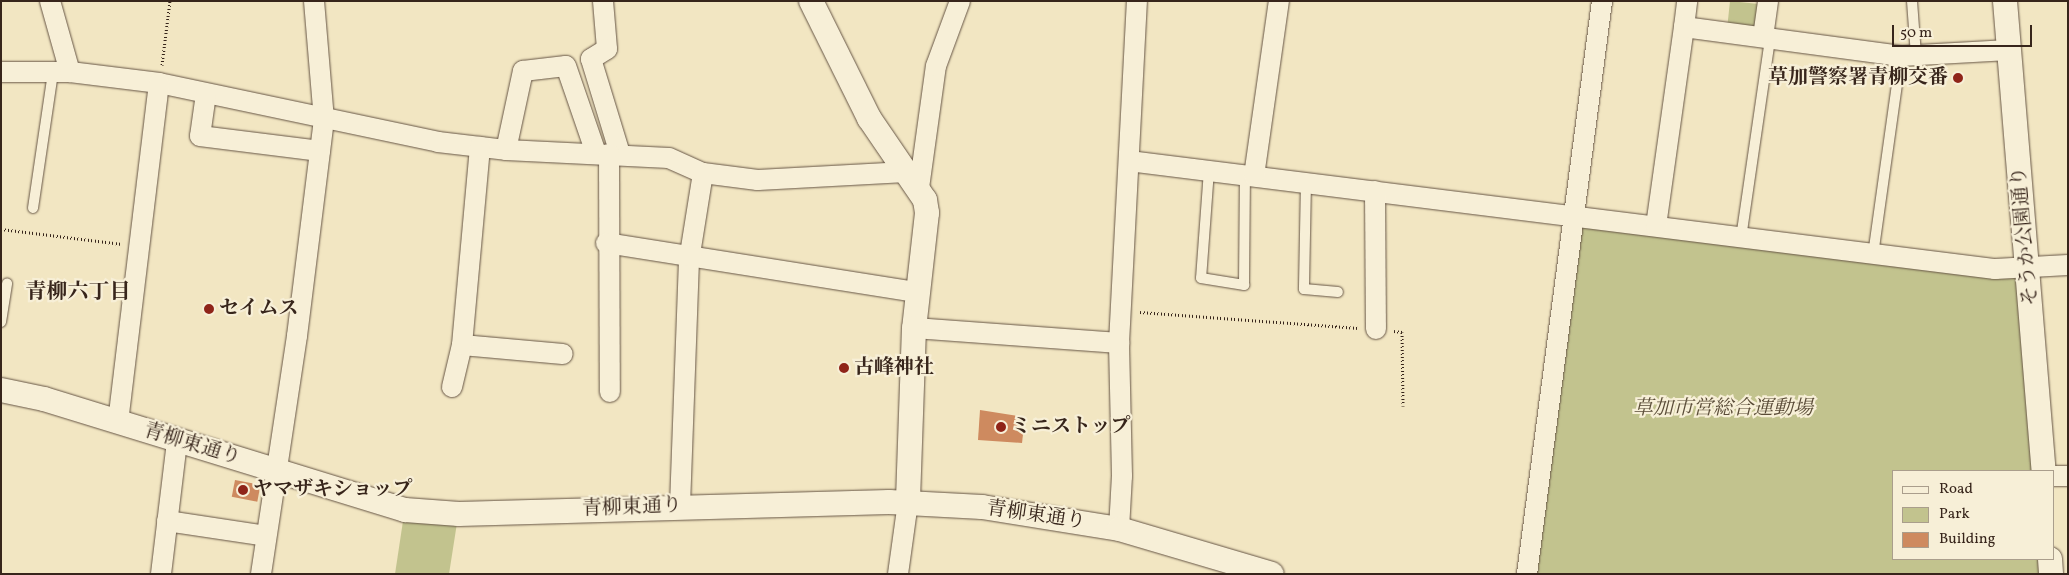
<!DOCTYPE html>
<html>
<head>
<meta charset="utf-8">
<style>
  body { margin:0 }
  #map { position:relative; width:2069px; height:575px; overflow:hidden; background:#f2e6c2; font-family:Vollkorn,"Noto Serif JP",serif }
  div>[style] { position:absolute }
  .green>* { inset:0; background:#c2c38e; transform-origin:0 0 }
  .building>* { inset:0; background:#ce8a5f; transform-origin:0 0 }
  .path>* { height:3px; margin-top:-1.5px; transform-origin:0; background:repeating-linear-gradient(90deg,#37251b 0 1px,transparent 0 3.5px) }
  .roads { filter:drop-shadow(0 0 1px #665545) drop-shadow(0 0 1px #665545) }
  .service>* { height:10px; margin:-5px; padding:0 5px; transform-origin:5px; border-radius:5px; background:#f7efd7 }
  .minor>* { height:20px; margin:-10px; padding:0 10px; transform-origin:10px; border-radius:10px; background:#f7efd7 }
  .tertiary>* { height:24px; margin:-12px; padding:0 12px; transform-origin:12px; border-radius:12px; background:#f7efd7 }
  .dots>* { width:14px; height:14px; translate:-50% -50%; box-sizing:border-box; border:2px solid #f7efd7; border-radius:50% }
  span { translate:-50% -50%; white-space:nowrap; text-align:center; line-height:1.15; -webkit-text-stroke:4.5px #f7efd7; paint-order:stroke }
  .poi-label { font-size:20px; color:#37251b; font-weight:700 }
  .right { translate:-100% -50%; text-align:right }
  .left { translate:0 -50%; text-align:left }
  .street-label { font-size:20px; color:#37251b }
  .park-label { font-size:20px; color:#5a4c38; font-style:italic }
  .neighbourhood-label { font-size:21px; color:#37251b; font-weight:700 }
  .frame { position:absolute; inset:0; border:2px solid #37251b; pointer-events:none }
  .legend { position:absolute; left:1892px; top:470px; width:162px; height:90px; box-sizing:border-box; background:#f7efd7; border:1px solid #aa9e8c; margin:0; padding:6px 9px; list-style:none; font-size:15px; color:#37251b }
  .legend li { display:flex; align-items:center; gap:10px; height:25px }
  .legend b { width:25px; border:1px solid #aa9e8c }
  .scale { position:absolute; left:1892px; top:25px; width:140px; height:22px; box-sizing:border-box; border:2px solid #37251b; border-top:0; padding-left:6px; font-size:15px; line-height:18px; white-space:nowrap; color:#37251b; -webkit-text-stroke:4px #f7efd7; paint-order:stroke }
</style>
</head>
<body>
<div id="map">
  <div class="green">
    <i style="left:1730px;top:1px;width:36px;height:29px;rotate:6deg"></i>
    <i style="clip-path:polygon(1582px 224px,2019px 277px,2034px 471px,1893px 471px,1893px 559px,2040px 559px,2041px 574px,1536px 574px)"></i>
    <i style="clip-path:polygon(403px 521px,457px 523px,449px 574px,395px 574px)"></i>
  </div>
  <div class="building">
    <i style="clip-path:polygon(980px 410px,1025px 417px,1022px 443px,978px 440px)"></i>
    <i style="left:235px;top:480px;width:26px;height:17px;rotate:11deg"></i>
  </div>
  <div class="path">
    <i style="left:162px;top:65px;width:64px;rotate:-82.9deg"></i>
    <i style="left:1px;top:229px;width:122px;rotate:7.1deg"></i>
    <i style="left:1140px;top:312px;width:219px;rotate:4.2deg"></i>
    <i style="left:1394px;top:331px;width:8px;rotate:7deg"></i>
    <i style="left:1402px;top:332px;width:74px;rotate:89.2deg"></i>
  </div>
  <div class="roads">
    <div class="service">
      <i style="left:1912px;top:1px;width:54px;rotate:85.8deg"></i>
      <i style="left:1209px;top:170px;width:108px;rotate:94.2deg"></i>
      <i style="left:1201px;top:278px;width:44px;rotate:9.2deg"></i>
      <i style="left:1244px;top:285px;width:110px;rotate:-89.5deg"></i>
      <i style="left:1306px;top:182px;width:107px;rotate:91.1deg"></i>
      <i style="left:1304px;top:289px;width:34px;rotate:5deg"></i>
      <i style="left:33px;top:208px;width:137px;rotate:-81.6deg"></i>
      <i style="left:1741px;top:238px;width:202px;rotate:-81.7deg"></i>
      <i style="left:1873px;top:255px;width:201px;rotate:-82deg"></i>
      <i style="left:1px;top:322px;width:39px;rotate:-81deg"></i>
    </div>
    <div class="minor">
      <i style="left:50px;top:1px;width:74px;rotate:74.3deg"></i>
      <i style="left:603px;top:1px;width:48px;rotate:85.2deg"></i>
      <i style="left:607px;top:49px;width:19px;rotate:148deg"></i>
      <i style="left:591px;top:59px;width:99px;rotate:73deg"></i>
      <i style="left:1684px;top:27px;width:26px;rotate:-83deg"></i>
      <i style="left:1763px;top:37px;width:36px;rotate:-82deg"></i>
      <i style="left:1px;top:72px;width:69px"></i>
      <i style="left:70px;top:72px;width:90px;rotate:7deg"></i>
      <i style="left:159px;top:83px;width:285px;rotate:11.9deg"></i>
      <i style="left:438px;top:142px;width:68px;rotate:6.7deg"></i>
      <i style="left:506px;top:150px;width:163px;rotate:2.8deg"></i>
      <i style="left:669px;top:158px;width:37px;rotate:24deg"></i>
      <i style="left:703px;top:173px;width:88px;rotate:99.1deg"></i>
      <i style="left:689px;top:260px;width:246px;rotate:92.1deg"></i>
      <i style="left:206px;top:94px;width:42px;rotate:98.1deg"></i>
      <i style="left:200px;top:136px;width:121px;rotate:7.1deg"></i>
      <i style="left:506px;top:150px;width:81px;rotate:-77.9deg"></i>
      <i style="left:523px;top:71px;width:43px;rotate:-6.6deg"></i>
      <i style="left:566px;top:66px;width:92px;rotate:71deg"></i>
      <i style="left:609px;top:154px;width:238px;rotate:89.8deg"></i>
      <i style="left:1129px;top:161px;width:873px;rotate:7.11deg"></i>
      <i style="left:1995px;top:269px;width:73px;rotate:-3.1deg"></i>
      <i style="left:703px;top:173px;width:55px;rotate:7.3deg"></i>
      <i style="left:758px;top:180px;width:148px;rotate:-3.1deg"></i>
      <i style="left:1254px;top:176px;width:177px;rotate:-81.9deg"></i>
      <i style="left:919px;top:188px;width:123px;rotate:-82.1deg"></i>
      <i style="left:936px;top:66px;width:69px;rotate:-69.7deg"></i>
      <i style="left:1375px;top:191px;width:138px;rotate:89.6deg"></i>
      <i style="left:1656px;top:226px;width:201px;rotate:-82deg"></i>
      <i style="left:1684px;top:27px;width:219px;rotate:7.6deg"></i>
      <i style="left:1901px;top:56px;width:108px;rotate:-3.2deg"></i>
      <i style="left:606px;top:243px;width:314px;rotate:9deg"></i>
      <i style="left:914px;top:328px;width:206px;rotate:4.2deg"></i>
      <i style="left:462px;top:345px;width:101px;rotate:5.1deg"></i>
      <i style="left:452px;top:387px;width:43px;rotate:-76.6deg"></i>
      <i style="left:462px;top:345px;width:199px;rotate:-84.8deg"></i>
      <i style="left:118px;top:422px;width:341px;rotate:-83.1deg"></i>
      <i style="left:2053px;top:476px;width:15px"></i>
      <i style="left:167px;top:521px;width:100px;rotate:8.6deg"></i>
      <i style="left:1119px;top:529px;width:53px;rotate:-86.8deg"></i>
      <i style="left:1122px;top:476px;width:133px;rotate:-91.3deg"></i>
      <i style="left:1119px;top:343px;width:342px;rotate:-87deg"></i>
      <i style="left:161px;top:574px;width:134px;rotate:-83.1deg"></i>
      <i style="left:261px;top:574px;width:241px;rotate:-81.4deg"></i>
      <i style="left:297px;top:336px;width:218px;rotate:-82.9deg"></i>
      <i style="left:324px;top:120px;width:119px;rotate:-94.8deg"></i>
      <i style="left:898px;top:574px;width:73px;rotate:-82.1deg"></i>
      <i style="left:1527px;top:574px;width:578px;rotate:-82.54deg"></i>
    </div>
    <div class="tertiary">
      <i style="left:811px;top:1px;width:131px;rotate:63.6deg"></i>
      <i style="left:869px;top:118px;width:99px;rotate:55.7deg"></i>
      <i style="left:925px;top:200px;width:13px;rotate:81deg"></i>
      <i style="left:927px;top:213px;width:116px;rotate:96.4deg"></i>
      <i style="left:914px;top:328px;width:174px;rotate:92deg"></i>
      <i style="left:2005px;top:1px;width:472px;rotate:85.3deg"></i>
      <i style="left:1px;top:390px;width:44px;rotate:11.8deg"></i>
      <i style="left:44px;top:399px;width:378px;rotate:17.1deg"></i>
      <i style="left:405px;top:510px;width:54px;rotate:4.2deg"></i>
      <i style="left:459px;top:514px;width:430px;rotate:-1.6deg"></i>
      <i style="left:889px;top:502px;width:93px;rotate:3.1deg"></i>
      <i style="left:982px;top:507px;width:139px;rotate:9.1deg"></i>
      <i style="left:1119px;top:529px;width:159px;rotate:16.4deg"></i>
      <i style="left:2050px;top:559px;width:15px;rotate:86deg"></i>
    </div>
  </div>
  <div class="dots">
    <i style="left:1958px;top:78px;background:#8f2418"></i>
    <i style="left:209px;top:309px;background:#8f2418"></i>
    <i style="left:844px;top:368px;background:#8f2418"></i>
    <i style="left:1001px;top:427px;background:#8f2418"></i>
    <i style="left:243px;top:490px;background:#8f2418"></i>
  </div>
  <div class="poi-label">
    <span class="right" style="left:1948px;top:78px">草加警察署青柳交番</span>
    <span class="left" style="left:219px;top:309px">セイムス</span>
    <span class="left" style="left:854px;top:368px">古峰神社</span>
    <span class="left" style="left:1011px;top:427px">ミニストップ</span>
    <span class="left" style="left:253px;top:490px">ヤマザキショップ</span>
  </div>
  <div class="street-label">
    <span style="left:2026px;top:236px;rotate:-95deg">そうか公園通り</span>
    <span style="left:192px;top:445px;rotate:17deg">青柳東通り</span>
    <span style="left:632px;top:508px;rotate:-2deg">青柳東通り</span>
    <span style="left:1036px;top:516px;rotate:8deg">青柳東通り</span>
  </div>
  <div class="park-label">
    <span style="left:1723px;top:409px">草加市営総合運動場</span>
  </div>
  <div class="neighbourhood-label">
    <span style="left:78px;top:293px">青柳六丁目</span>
  </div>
  <div class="frame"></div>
  <ul class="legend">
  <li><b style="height:6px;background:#f7efd7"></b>Road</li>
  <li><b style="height:14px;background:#c2c38e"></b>Park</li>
  <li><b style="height:14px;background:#ce8a5f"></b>Building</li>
  </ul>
  <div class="scale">50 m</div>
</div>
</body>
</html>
